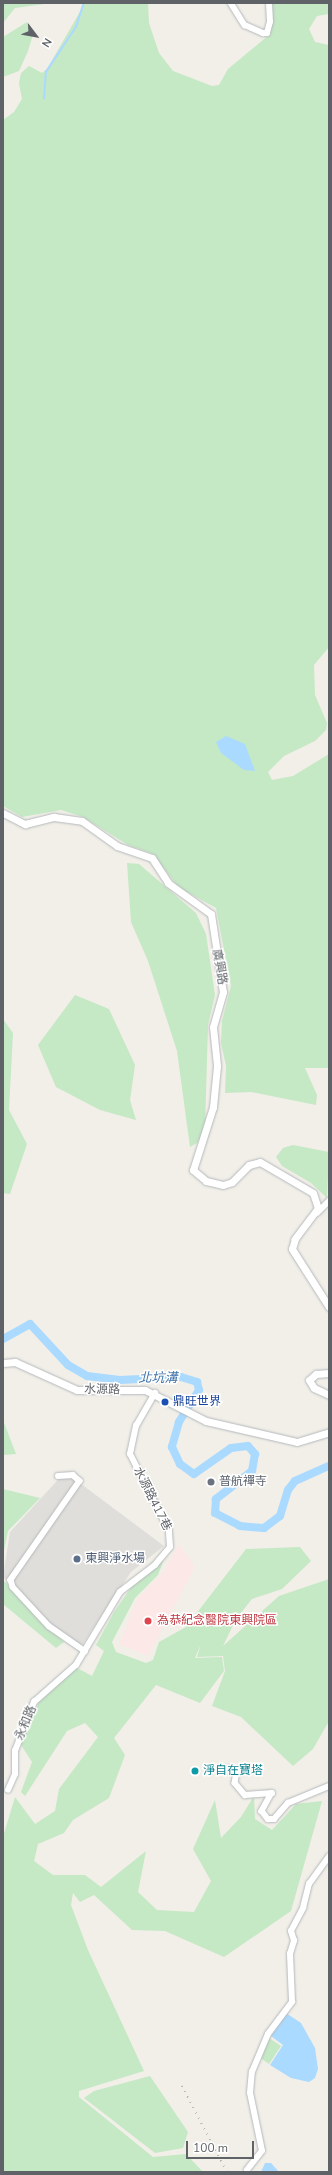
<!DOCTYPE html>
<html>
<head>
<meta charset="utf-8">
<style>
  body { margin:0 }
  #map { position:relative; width:332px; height:2175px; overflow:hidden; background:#f1efe8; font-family:"Nunito Sans","Noto Sans TC",sans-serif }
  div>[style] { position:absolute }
  .industrial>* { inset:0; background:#e0deda }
  .medical>* { inset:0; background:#fce8e6 }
  .green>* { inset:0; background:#c5e8c5 }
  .water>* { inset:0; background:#aadaff }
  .stream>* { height:1.5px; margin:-0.75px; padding:0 0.75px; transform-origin:0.75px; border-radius:0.75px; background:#aadaff }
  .river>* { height:8px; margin:-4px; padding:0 4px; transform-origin:4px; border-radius:4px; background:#aadaff }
  .roads { filter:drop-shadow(0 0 1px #b5b8bc) drop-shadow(0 0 1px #b5b8bc) }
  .minor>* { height:5.5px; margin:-2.75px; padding:0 2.75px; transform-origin:2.75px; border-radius:2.75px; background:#fff }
  .tertiary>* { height:7px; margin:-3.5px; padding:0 3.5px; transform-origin:3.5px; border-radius:3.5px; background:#fff }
  .rail>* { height:1.5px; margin-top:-0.75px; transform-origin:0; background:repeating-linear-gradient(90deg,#b6b7b8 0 1px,transparent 0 6px) }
  .dots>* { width:11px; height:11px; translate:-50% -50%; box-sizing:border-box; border:2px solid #fff; border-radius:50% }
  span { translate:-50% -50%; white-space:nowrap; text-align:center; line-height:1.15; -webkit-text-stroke:3px #fff; paint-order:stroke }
  .street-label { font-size:12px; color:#5f6368 }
  .transit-label { font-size:12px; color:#164399 }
  .left { translate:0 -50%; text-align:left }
  .worship-label { font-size:12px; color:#5b616d }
  .service-label { font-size:12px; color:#4e5e75 }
  .health-label { font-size:12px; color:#be3a42 }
  .culture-label { font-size:12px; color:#0d838f }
  .water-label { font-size:13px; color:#4174aa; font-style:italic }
  .frame { position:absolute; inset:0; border:4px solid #5f6368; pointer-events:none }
  .north { position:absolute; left:16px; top:16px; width:40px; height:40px; -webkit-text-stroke:3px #fff; paint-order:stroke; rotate:122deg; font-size:11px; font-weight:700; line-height:16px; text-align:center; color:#5f6368 }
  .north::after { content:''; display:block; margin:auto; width:14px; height:18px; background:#5f6368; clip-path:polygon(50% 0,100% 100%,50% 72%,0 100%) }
  .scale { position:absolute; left:186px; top:2141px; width:68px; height:18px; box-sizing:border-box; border:2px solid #5f6368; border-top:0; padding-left:5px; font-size:12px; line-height:14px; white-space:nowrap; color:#5f6368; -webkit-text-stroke:3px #fff; paint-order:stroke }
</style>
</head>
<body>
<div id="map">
  <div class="industrial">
    <i style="clip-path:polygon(65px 1472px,164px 1546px,131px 1572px,78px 1651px,3px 1577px,10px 1532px)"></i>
  </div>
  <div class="medical">
    <i style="clip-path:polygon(179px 1544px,195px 1567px,148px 1656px,119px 1644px,138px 1598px,164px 1571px)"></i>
  </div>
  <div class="green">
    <i style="clip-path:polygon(3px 3px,52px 3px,15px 8px,3px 23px)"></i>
    <i style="clip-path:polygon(85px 3px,148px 3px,149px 23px,159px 53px,173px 71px,212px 86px,219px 85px,228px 69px,269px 35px,267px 3px,329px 3px,329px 14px,317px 16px,309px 29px,315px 42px,329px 45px,329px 647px,314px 665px,315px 695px,327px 723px,326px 730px,315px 741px,284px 756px,268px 772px,272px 780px,293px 776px,329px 754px,329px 1068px,305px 1068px,317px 1095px,316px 1105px,251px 1092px,225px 1093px,226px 1066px,221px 1043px,222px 1021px,231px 986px,216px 908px,178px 887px,153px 854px,128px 845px,83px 817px,61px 810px,22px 817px,3px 806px,3px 120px,14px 112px,22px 99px,19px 83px,21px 73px,29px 66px,42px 73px,47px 69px)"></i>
    <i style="clip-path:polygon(27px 22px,34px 31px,28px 51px,19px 71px,3px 77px,3px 37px)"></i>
    <i style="clip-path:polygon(127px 863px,139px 864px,196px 913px,206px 934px,215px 995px,208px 1025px,205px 1129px,197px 1143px,190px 1147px,177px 1051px,148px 961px,131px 922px)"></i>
    <i style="clip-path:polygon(75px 995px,109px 1009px,135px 1065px,130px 1100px,136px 1120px,100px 1110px,56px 1087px,38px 1045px)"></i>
    <i style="clip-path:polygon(3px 1019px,13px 1033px,9px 1110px,27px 1144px,10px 1194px,3px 1193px)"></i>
    <i style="clip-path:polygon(293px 1145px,329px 1152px,327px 1198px,311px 1183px,282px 1166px,276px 1157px,283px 1148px)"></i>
    <i style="clip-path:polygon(3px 1420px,16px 1454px,3px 1455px)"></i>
    <i style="clip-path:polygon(3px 1489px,40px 1498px,8px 1531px,3px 1555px)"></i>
    <i style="clip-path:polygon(300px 1547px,311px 1561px,282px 1589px,252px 1599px,236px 1619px,223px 1646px,279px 1596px,329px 1579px,329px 1721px,313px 1749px,293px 1766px,241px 1717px,212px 1706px,225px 1671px,223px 1656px,197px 1657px,201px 1644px,195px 1658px,222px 1657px,224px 1671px,200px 1703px,156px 1685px,114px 1738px,125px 1755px,109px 1798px,73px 1820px,64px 1833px,38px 1844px,34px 1861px,53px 1875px,85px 1875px,101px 1887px,146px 1851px,138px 1892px,157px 1910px,194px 1912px,211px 1881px,193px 1849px,215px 1800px,221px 1838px,241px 1817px,254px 1796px,255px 1819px,272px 1830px,296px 1804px,322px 1801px,291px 1911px,224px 1957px,165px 1931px,132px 1930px,94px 1895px,80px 1902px,73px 1893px,71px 1905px,88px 1950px,144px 2071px,79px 2091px,79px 2097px,153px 2157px,186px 2154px,203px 2172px,3px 2172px,3px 1837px,15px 1797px,35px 1824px,55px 1811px,59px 1789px,98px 1737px,85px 1723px,67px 1731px,25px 1796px,21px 1792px,32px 1762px,21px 1745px,39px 1702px,77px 1668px,92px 1676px,104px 1651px,96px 1645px,114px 1612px,130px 1589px,164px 1559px,158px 1575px,135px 1598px,112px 1642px,116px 1652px,146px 1663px,153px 1660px,159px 1642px,186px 1627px,246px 1549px)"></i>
    <i style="clip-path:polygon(3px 1580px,64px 1642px,56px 1648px,3px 1604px)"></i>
    <i style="clip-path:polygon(269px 2038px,281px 2046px,269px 2064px,259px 2057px)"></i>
    <i style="clip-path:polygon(150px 2076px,188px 2132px,183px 2148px,155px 2153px,84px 2098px,94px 2091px)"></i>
  </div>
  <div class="water">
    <i style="clip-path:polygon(226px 736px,245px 744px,255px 771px,244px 770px,221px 753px,216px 742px)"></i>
    <i style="clip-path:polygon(286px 2013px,301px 2023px,315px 2048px,318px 2069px,315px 2078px,309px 2082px,291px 2078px,270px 2065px,283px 2045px,271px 2036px)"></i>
    <i style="clip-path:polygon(265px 2163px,271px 2163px,279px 2172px,261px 2172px)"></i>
  </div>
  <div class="stream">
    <i style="left:44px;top:99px;width:27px;rotate:-86deg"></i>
    <i style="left:46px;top:72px;width:54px;rotate:-56.3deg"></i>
    <i style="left:76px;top:27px;width:25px;rotate:-72deg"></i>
  </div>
  <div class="river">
    <i style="left:3px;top:1339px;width:31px;rotate:-29deg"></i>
    <i style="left:30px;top:1324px;width:56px;rotate:47.2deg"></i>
    <i style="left:68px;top:1365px;width:22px;rotate:30deg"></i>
    <i style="left:87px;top:1376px;width:33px;rotate:7deg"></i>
    <i style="left:120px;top:1380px;width:61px;rotate:-2.8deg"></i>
    <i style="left:181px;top:1377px;width:17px;rotate:17deg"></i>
    <i style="left:197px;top:1382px;width:8px;rotate:76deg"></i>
    <i style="left:199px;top:1390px;width:38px;rotate:122deg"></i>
    <i style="left:179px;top:1422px;width:26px;rotate:106deg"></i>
    <i style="left:172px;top:1447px;width:19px;rotate:65deg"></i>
    <i style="left:180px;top:1464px;width:17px;rotate:36deg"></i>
    <i style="left:194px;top:1474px;width:45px;rotate:-35.1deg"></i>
    <i style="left:231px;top:1448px;width:17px;rotate:-7deg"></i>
    <i style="left:248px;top:1446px;width:11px;rotate:49deg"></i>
    <i style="left:255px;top:1454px;width:17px;rotate:100deg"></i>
    <i style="left:252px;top:1471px;width:46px;rotate:142.1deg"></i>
    <i style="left:216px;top:1499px;width:14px;rotate:94deg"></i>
    <i style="left:215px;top:1513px;width:28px;rotate:27deg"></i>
    <i style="left:240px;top:1526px;width:24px;rotate:5deg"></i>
    <i style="left:264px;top:1528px;width:20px;rotate:-37deg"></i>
    <i style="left:280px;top:1516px;width:27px;rotate:-73deg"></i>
    <i style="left:288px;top:1490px;width:11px;rotate:-52deg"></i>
    <i style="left:295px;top:1481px;width:37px;rotate:-24deg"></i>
  </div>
  <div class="roads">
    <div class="minor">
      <i style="left:231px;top:3px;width:26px;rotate:58deg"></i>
      <i style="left:245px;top:25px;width:20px;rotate:24deg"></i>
      <i style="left:263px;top:33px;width:4px"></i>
      <i style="left:267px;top:33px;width:11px;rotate:-75deg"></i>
      <i style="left:270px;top:22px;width:19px;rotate:-93deg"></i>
      <i style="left:317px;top:1213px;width:17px;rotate:-45deg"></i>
      <i style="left:58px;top:1476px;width:15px;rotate:-4deg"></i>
      <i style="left:73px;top:1475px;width:9px;rotate:41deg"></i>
      <i style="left:80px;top:1481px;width:121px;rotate:124.9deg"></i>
      <i style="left:11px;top:1580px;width:7px;rotate:74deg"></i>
      <i style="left:13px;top:1587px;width:53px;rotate:47.3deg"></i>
      <i style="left:49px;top:1626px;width:44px;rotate:34.8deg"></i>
      <i style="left:226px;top:1768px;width:12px;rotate:20deg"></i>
      <i style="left:237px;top:1772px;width:11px;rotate:100deg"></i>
      <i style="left:235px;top:1783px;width:16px;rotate:50deg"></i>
      <i style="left:245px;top:1795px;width:27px;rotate:-4deg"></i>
      <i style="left:272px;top:1793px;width:21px;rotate:119deg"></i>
      <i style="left:262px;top:1811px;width:10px;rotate:53deg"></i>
      <i style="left:268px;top:1819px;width:6px"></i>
      <i style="left:274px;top:1819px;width:21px;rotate:-49deg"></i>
      <i style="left:288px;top:1803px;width:44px;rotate:-22.5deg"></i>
      <i style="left:8px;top:1790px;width:17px;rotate:-66deg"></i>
      <i style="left:15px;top:1774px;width:23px;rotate:-90deg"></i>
      <i style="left:15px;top:1751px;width:53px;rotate:-68.8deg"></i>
      <i style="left:34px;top:1702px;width:56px;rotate:-41.4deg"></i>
      <i style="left:76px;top:1665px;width:85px;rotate:-58.9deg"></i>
      <i style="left:120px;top:1592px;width:44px;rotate:-37.6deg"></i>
      <i style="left:155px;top:1565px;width:23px;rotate:-50deg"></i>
      <i style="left:170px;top:1547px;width:16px;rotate:-94deg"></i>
      <i style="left:169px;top:1531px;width:86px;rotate:-116.9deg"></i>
      <i style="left:130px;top:1454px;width:29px;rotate:-78deg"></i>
      <i style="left:136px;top:1426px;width:38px;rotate:-60deg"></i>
      <i style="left:247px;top:2170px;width:24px;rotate:-52deg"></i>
      <i style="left:262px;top:2151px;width:59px;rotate:-101.7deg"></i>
      <i style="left:250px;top:2093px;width:21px;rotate:-85deg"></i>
      <i style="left:252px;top:2072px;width:41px;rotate:-67.2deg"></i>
      <i style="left:268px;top:2034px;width:40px;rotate:-53deg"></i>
      <i style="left:292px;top:2002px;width:48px;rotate:-92.4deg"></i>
      <i style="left:290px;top:1954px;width:14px;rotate:-73deg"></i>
      <i style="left:294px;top:1941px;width:10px;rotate:-107deg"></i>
      <i style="left:291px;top:1931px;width:26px;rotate:-62deg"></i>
      <i style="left:303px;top:1908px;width:25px;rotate:-76deg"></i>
      <i style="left:309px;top:1884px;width:34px;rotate:-54deg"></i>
    </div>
    <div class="tertiary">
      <i style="left:3px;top:813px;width:25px;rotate:27deg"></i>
      <i style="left:25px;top:824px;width:30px;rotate:-14deg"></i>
      <i style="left:54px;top:817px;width:28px;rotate:8deg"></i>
      <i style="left:82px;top:821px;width:43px;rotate:35.5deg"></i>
      <i style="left:117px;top:846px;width:37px;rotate:19deg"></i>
      <i style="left:152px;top:858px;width:30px;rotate:57deg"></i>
      <i style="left:168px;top:883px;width:53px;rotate:35.8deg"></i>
      <i style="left:211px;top:914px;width:79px;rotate:81.3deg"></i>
      <i style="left:223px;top:992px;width:36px;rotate:106deg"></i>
      <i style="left:213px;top:1027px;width:39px;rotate:84deg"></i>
      <i style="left:217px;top:1066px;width:41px;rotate:95.6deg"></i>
      <i style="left:213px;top:1107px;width:66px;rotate:107.6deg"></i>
      <i style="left:193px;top:1170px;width:17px;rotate:40deg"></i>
      <i style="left:206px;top:1181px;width:17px;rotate:13deg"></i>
      <i style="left:223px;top:1185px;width:9px;rotate:-18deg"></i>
      <i style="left:232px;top:1182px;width:24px;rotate:-45deg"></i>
      <i style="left:249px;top:1165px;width:11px;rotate:-15deg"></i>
      <i style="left:260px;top:1162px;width:61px;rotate:30.3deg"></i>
      <i style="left:313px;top:1193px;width:16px;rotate:72deg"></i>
      <i style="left:318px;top:1208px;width:39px;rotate:127deg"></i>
      <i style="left:295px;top:1239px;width:10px;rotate:107deg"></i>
      <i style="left:292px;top:1249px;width:69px;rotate:57.5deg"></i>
      <i style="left:3px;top:1363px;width:12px;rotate:-5deg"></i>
      <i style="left:15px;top:1362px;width:68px;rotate:24.3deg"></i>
      <i style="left:77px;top:1390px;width:68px"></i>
      <i style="left:145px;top:1390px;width:68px;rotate:26.9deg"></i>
      <i style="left:206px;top:1421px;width:93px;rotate:13deg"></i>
      <i style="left:297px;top:1442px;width:34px;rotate:-17deg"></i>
      <i style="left:329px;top:1373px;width:13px;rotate:176deg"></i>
      <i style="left:316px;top:1374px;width:9px;rotate:139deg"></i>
      <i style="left:309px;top:1380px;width:9px;rotate:58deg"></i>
      <i style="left:314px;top:1388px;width:17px;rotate:25deg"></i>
    </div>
  </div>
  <div class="rail">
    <i style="left:182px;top:2086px;width:97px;rotate:62.4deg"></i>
  </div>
  <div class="dots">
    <i style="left:165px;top:1402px;background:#1a4fb4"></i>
    <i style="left:211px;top:1482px;background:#6b7280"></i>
    <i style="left:77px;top:1559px;background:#5c6f8a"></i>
    <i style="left:148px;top:1621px;background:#e0444e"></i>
    <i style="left:195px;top:1771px;background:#0f9aa8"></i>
  </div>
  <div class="street-label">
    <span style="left:219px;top:967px;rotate:80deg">廣興路</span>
    <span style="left:102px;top:1390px;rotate:1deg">水源路</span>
    <span style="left:152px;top:1499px;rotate:63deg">水源路417巷</span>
    <span style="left:26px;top:1723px;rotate:-67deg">永和路</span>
  </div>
  <div class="transit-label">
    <span class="left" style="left:173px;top:1402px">鼎旺世界</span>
  </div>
  <div class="worship-label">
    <span class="left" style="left:219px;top:1482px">普航禪寺</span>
  </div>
  <div class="service-label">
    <span class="left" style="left:85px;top:1559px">東興淨水場</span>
  </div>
  <div class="health-label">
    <span class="left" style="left:157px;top:1621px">為恭紀念醫院東興院區</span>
  </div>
  <div class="culture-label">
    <span class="left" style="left:203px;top:1771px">淨自在寶塔</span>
  </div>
  <div class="water-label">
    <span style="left:158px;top:1378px">北坑溝</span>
  </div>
  <div class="frame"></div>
  <div class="north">N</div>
  <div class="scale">100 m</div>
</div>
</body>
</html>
